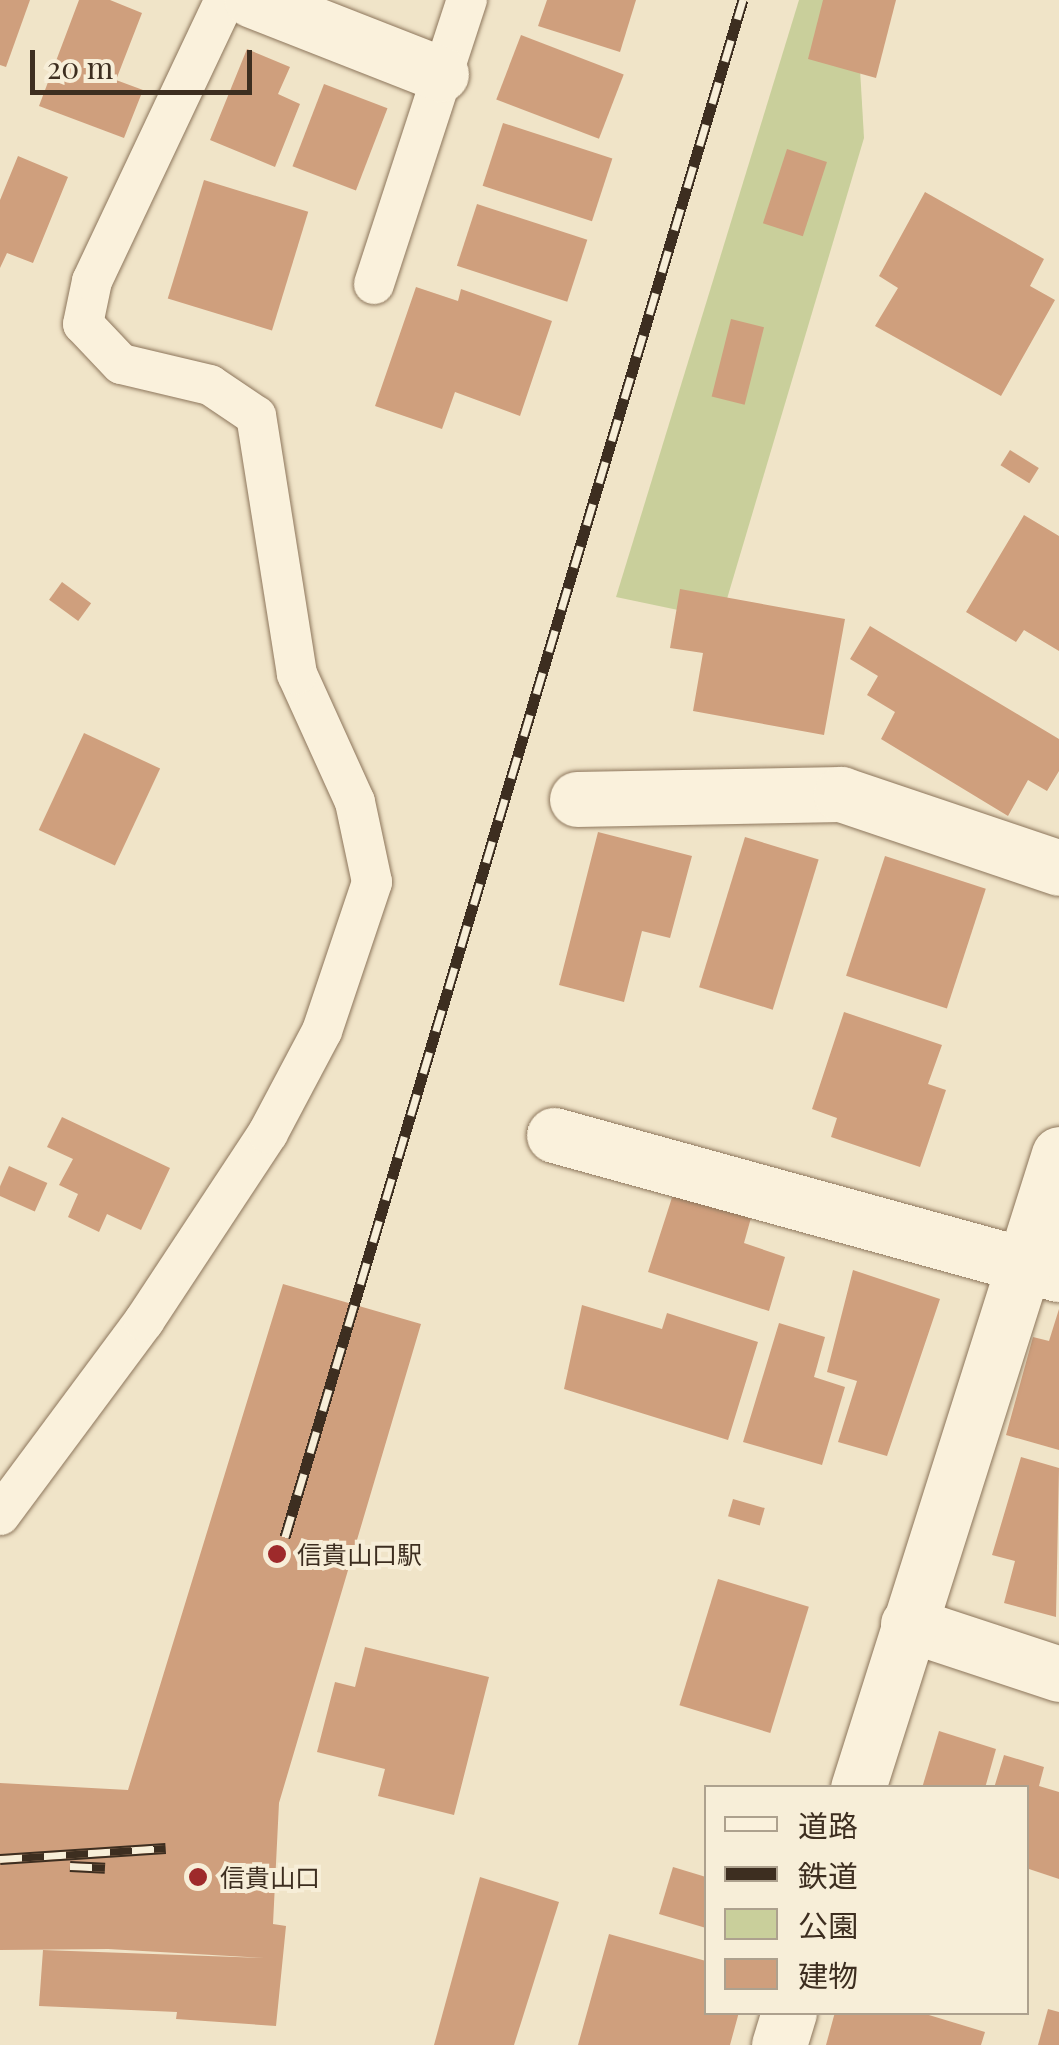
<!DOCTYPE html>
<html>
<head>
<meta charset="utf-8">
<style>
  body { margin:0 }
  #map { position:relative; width:1059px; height:2045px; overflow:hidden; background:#f0e4c8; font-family:"Playfair Display","Noto Sans JP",serif }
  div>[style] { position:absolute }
  .green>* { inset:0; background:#c9cf9b }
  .building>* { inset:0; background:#cf9f7d; transform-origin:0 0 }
  .roads { filter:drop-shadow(0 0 2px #8d765c) drop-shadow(0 0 2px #8d765c) }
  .service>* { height:40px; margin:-20px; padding:0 20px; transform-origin:20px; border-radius:20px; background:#faf1dc }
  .minor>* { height:55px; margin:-27.5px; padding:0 27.5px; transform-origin:27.5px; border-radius:27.5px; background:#faf1dc }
  .rail>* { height:11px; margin-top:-5.5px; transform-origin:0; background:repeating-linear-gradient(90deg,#f7eed8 0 22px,#3d2e20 0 44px); box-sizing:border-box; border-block:2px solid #3d2e20 }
  .dots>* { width:28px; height:28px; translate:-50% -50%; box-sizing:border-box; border:5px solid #f7eed8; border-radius:50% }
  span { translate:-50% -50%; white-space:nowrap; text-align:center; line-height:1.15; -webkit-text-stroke:8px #f7eed8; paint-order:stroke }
  .poi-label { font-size:25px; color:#3d2e20 }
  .left { translate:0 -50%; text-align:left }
  .legend { position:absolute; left:704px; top:1785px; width:325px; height:230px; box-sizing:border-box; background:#f7eed8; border:2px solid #ada18e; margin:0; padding:12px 18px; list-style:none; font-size:30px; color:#3d2e20 }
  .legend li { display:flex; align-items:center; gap:20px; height:50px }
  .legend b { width:50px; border:2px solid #ada18e }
  .scale { position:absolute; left:30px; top:50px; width:222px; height:45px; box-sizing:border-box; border:5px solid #3d2e20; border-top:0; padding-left:12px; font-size:30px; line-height:35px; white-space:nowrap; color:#3d2e20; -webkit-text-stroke:8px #f7eed8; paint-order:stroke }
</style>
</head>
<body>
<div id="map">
  <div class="green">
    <i style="clip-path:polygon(799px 0,856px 0,864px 138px,721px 619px,616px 597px)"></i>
  </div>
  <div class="building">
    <i style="clip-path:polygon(0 0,30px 0,6px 67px,0 65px)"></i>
    <i style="clip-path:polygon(79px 0,110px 0,142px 13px,116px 80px,143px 90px,124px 138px,39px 106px)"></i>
    <i style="clip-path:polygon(547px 0,636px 0,620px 52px,538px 26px)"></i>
    <i style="clip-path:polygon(823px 0,896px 0,876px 78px,808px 59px)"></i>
    <i style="left:521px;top:35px;width:110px;height:69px;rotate:21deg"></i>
    <i style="clip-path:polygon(247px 49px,290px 67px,278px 94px,300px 104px,275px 167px,210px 140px)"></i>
    <i style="left:324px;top:84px;width:68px;height:88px;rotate:21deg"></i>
    <i style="left:503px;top:123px;width:115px;height:66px;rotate:18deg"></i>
    <i style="left:787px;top:149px;width:42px;height:78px;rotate:18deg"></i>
    <i style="clip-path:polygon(18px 156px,68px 177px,33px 263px,7px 253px,0 268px,0 200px)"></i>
    <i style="left:204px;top:180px;width:109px;height:124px;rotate:17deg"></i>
    <i style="clip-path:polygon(925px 192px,1044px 259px,1030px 286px,1055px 300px,1001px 396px,875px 326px,898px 288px,879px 276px)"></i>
    <i style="left:477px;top:204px;width:116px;height:65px;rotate:18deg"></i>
    <i style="clip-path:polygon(416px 287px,458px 301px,461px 289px,552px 321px,520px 416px,455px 392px,442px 429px,375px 406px)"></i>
    <i style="left:731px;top:319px;width:34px;height:80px;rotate:14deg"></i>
    <i style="left:1010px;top:450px;width:34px;height:18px;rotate:32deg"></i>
    <i style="clip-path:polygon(1024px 515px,1059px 536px,1059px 651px,1024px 630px,1016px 642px,966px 612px)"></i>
    <i style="left:62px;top:582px;width:36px;height:22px;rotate:36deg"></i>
    <i style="clip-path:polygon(680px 589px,845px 619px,824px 735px,693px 711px,703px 653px,670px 648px)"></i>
    <i style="clip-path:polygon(870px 626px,1059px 739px,1059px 771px,1047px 791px,1028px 780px,1008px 816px,881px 739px,895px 712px,867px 695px,878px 676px,850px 659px)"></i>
    <i style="left:84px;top:733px;width:84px;height:107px;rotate:25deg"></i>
    <i style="clip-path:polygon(598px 832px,692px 856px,670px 938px,642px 931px,624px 1002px,559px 985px)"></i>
    <i style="left:745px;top:837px;width:77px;height:157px;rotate:17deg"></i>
    <i style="left:885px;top:856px;width:106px;height:126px;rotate:18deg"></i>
    <i style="clip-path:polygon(844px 1012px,942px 1045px,928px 1084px,946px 1090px,920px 1167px,831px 1137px,837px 1118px,812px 1109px)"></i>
    <i style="clip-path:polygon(62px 1117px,170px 1168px,141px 1230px,107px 1214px,99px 1232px,68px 1217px,78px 1194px,59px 1185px,73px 1159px,47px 1147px)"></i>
    <i style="left:9px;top:1166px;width:42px;height:31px;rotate:24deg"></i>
    <i style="clip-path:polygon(677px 1182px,754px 1207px,744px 1243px,785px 1257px,769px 1311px,648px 1272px)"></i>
    <i style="clip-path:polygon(853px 1270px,940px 1299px,887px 1456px,838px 1442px,857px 1381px,827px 1372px)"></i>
    <i style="clip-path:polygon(283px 1284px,421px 1324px,279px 1803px,273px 1924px,286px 1926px,276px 2026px,176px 2019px,177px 2012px,39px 2006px,43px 1950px,265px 1958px,108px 1949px,0 1950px,0 1783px,128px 1790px)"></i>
    <i style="clip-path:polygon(582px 1305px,662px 1329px,667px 1313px,758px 1342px,728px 1440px,564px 1389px)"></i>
    <i style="clip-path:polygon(1059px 1309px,1059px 1450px,1006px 1435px,1033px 1337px,1049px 1341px)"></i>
    <i style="clip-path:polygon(779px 1323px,825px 1337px,814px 1377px,845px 1387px,822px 1465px,743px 1442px)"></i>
    <i style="clip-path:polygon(1021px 1457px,1059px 1468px,1056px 1617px,1004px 1603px,1015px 1561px,992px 1555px)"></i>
    <i style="left:733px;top:1499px;width:33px;height:18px;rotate:16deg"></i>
    <i style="left:718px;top:1579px;width:95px;height:132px;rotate:17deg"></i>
    <i style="clip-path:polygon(365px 1647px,489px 1677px,454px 1815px,378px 1796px,385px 1769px,317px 1752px,335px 1682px,355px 1687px)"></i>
    <i style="clip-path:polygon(939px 1731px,996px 1749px,985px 1788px,922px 1788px)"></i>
    <i style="clip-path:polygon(1004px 1755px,1044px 1767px,1039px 1786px,1059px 1792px,1059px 1879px,1026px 1868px,1026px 1788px,994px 1788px)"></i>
    <i style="clip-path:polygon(673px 1867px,706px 1877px,706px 1928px,659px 1914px)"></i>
    <i style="clip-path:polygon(480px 1877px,559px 1902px,514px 2045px,434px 2045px)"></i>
    <i style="clip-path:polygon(609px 1934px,706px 1961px,706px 2012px,739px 2012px,730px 2045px,578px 2045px)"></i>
    <i style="clip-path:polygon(1048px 2009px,1059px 2012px,1059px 2045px,1038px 2045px)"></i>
    <i style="clip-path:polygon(835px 2012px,919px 2012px,985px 2032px,981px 2045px,826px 2045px)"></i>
  </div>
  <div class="roads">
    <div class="service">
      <i style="left:374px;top:284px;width:299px;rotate:-71.9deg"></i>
      <i style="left:0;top:1515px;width:242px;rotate:-53.4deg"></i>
      <i style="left:144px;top:1321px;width:225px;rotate:-56.6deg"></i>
      <i style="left:268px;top:1133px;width:115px;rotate:-62.1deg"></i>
      <i style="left:322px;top:1031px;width:157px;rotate:-71.4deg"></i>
      <i style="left:372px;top:882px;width:82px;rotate:-102deg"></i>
      <i style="left:355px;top:802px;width:141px;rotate:-114.4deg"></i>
      <i style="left:297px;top:674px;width:261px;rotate:-99deg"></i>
      <i style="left:256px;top:416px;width:55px;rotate:-146deg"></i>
      <i style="left:210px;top:385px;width:91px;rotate:-166.7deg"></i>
      <i style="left:121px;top:364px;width:55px;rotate:-133.5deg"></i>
      <i style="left:83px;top:324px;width:44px;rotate:-78.2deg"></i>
      <i style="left:92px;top:281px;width:311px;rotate:-64.7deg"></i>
    </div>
    <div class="minor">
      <i style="left:252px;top:0;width:203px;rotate:21.4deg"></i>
      <i style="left:577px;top:799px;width:264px;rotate:-1.1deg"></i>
      <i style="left:841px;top:794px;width:230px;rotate:18.7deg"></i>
      <i style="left:554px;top:1135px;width:523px;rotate:15.42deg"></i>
      <i style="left:908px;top:1624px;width:159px;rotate:18.3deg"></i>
      <i style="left:858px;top:1788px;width:665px;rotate:-72.41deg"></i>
      <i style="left:779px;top:2045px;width:34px;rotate:-73deg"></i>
    </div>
  </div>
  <div class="rail">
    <i style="left:285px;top:1537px;width:1604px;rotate:-73.41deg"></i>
    <i style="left:0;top:1859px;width:166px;rotate:-3.8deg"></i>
    <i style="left:70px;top:1866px;width:35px;rotate:3deg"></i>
  </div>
  <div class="dots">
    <i style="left:277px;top:1554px;background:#9e2a2b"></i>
    <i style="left:198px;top:1877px;background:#9e2a2b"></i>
  </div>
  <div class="poi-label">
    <span class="left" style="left:297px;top:1554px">信貴山口駅</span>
    <span class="left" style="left:220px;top:1877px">信貴山口</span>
  </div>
  <ul class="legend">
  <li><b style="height:12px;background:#faf1dc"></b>道路</li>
  <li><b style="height:12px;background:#3d2e20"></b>鉄道</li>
  <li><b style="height:28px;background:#c9cf9b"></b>公園</li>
  <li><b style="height:28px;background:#cf9f7d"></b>建物</li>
  </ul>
  <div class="scale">20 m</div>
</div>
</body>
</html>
